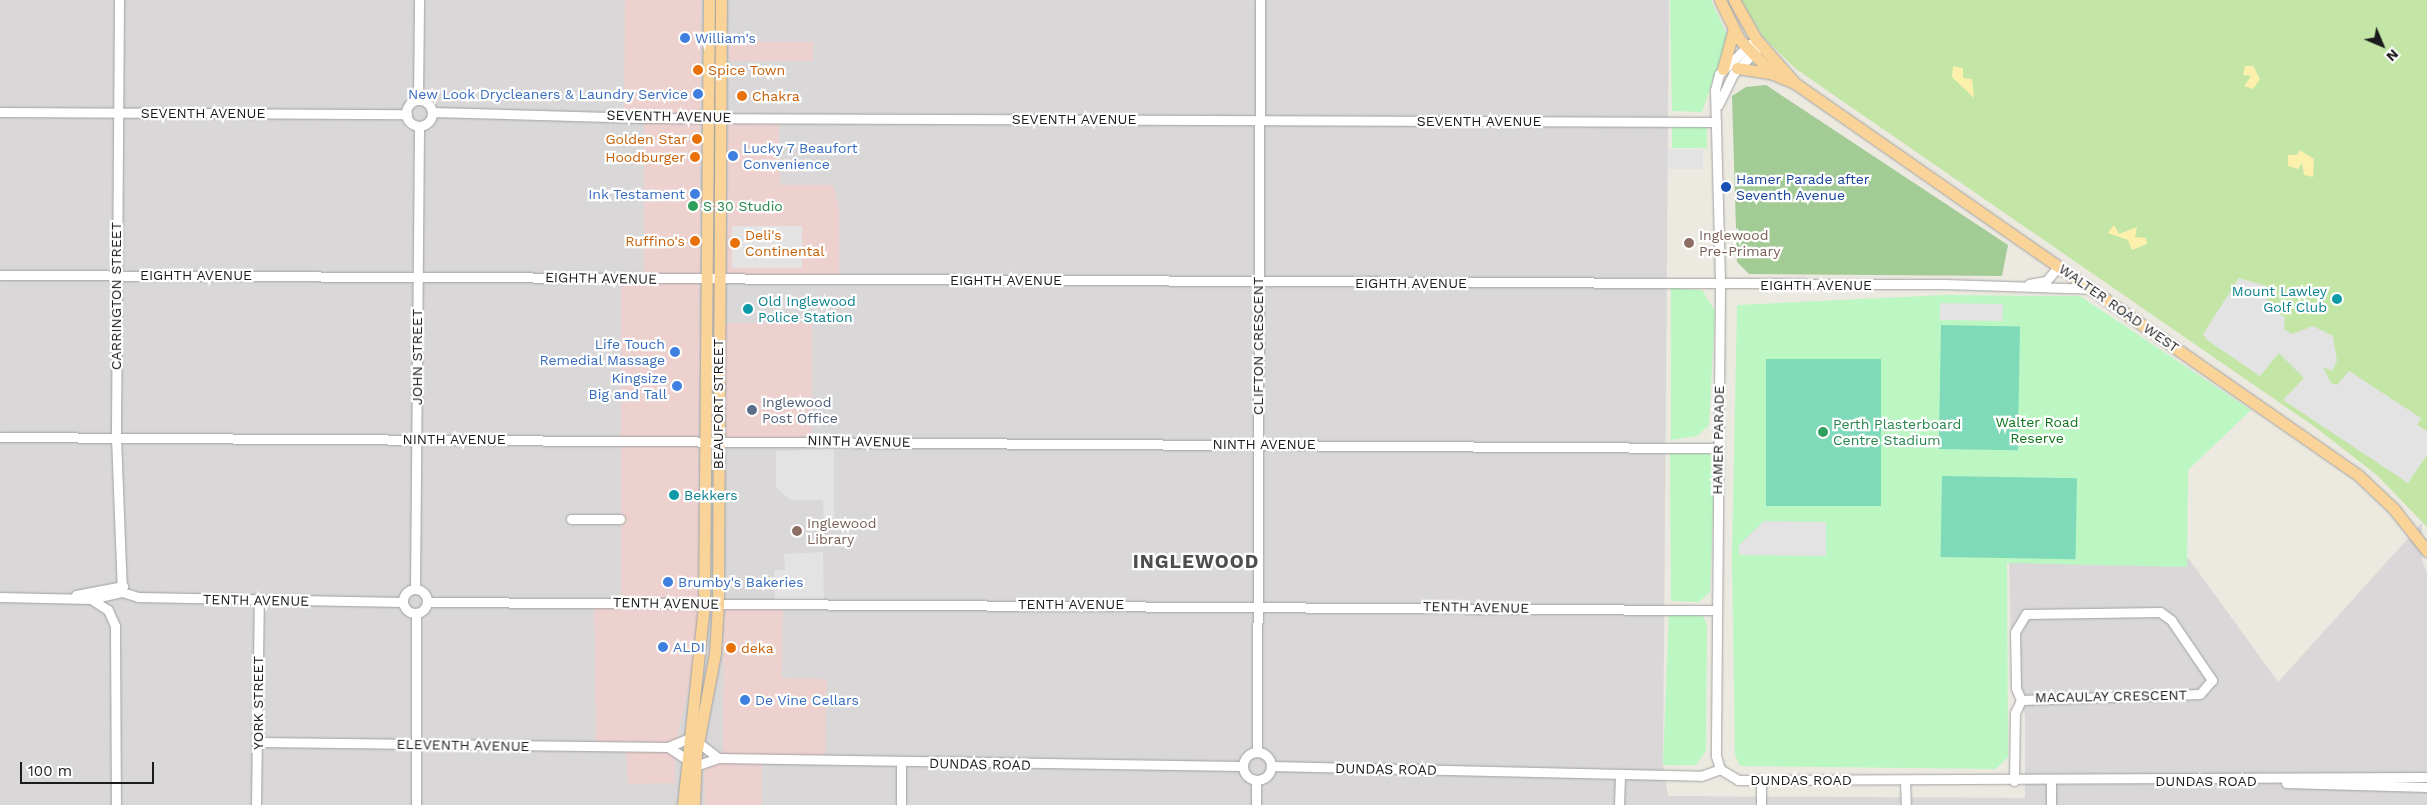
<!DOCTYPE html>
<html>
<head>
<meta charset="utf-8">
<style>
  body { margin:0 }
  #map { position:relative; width:2427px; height:805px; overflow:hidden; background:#ece9e0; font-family:"Work Sans",sans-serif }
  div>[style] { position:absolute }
  .residential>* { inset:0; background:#d9d7d7 }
  .commercial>* { inset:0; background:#edd1cf; transform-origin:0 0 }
  .grass>* { inset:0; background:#c3e6a6 }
  .forest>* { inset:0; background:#a3cb95 }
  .sand>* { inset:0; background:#fdf0ad }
  .park>* { inset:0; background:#bcf7c3; transform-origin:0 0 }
  .pitch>* { inset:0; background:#7fdaba; transform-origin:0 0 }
  .parking>* { inset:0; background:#e3e3e3; transform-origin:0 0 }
  .roads { filter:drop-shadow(0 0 1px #a2a2a2) drop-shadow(0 0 1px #a2a2a2) }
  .minor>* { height:9px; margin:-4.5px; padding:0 4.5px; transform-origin:4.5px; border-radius:4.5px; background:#fff }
  .minor>.ring { margin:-4.5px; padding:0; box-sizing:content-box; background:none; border:9px solid #fff; border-radius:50% }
  .major>* { height:11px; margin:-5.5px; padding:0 5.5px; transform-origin:5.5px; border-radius:5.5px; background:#f9d398 }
  .dots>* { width:14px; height:14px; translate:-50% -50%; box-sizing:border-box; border:2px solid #fff; border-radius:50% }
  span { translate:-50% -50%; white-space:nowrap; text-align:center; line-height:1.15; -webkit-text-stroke:4.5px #fff; paint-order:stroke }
  .shop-label { font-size:14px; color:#366cbe }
  .left { translate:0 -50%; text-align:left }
  .right { translate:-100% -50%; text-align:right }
  .food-label { font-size:14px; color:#c56008 }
  .street-label { font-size:14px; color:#1b1b1b }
  .transit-label { font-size:14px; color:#164399 }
  .leisure-label { font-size:14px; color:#27864d }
  .education-label { font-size:14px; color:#785e54 }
  .culture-label { font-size:14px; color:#0d838f }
  .service-label { font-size:14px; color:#4e5e75 }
  .park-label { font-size:14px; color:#0e731a }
  .district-label { font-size:19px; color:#4e4e4e; font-weight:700; letter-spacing:1px }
  .north { position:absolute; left:2357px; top:20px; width:50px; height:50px; -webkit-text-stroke:4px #fff; paint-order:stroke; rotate:135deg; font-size:14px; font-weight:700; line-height:20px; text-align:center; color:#1b1b1b }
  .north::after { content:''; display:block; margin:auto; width:18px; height:22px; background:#1b1b1b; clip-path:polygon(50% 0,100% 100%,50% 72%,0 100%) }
  .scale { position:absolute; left:20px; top:762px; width:134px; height:22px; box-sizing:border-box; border:2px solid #1b1b1b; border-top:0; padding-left:6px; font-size:15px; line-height:18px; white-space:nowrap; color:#1b1b1b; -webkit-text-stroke:4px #fff; paint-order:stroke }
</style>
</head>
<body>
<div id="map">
  <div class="residential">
    <i style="clip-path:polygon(0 0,1669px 0,1663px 765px,1668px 796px,2025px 798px,2025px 714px,2012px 692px,2009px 560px,2189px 559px,2278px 682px,2422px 523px,2422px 560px,2427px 573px,2427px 805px,0 805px)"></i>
  </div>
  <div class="commercial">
    <i style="clip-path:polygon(625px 0,701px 0,698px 605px,696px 655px,674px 751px,676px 783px,628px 784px,626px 747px,596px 746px,594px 602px,621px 602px,621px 277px,644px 277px,644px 118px,624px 115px)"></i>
    <i style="left:729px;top:42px;width:84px;height:19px"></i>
    <i style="clip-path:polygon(779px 117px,780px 185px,833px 185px,839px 209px,839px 279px,727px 280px,728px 118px)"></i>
    <i style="left:726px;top:323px;width:86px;height:121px"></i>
    <i style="clip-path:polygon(724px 603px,783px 603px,782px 678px,827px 679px,825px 760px,762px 759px,762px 805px,705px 805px,704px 770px,723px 752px)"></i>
  </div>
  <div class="grass">
    <i style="clip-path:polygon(1741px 0,2427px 0,2427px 527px,2378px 476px,2315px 427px,1796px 69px,1763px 37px)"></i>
  </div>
  <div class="forest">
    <i style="clip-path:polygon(1766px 85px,2008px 245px,2002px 276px,1749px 274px,1737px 262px,1732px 96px,1746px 87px)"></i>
  </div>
  <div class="sand">
    <i style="clip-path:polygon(1953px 66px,1963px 68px,1963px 78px,1972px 79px,1974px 98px,1952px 77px)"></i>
    <i style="clip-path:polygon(2245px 66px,2253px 66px,2260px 79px,2253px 89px,2244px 86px,2251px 76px,2243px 75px)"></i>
    <i style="clip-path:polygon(2300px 150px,2314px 159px,2313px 177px,2304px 175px,2302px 163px,2298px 169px,2288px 166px,2288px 155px,2297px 155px)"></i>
    <i style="clip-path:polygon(2114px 225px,2119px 234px,2137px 227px,2135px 237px,2146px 238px,2147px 244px,2132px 250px,2128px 240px,2108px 233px)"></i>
  </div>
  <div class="park">
    <i style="clip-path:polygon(1670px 0,1711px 0,1728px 37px,1702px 112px,1672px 111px)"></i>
    <i style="left:1672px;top:127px;width:35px;height:21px"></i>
    <i style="clip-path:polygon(1671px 288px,1702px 290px,1715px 311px,1709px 425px,1697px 436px,1671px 440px)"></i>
    <i style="clip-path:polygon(1945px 295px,2080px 296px,2251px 410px,2188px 470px,2187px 567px,2007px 563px,2008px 757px,1996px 769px,1740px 766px,1735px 755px,1732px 558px,1737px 305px)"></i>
    <i style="clip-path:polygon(1670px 450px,1707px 451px,1715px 459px,1710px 592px,1699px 602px,1671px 601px)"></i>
    <i style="clip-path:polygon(1669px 613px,1702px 614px,1707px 625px,1706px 751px,1696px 765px,1663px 765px)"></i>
  </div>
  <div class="pitch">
    <i style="left:1941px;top:325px;width:79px;height:124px;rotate:1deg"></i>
    <i style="left:1766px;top:359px;width:115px;height:147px"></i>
    <i style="left:1942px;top:476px;width:135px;height:81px;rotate:1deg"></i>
  </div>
  <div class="parking">
    <i style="left:1668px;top:149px;width:35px;height:20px"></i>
    <i style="left:802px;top:226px;width:42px;height:70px;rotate:90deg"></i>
    <i style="clip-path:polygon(2239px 278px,2266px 286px,2267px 308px,2285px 317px,2284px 329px,2292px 334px,2313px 326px,2333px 336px,2337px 361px,2332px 371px,2323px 367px,2331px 383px,2337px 385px,2349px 371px,2421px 418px,2417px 425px,2427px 431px,2427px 455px,2408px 483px,2283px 400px,2304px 378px,2279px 353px,2260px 376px,2207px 340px,2203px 334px)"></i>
    <i style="left:1940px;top:303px;width:63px;height:17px;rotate:1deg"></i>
    <i style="clip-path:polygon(834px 449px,834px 519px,824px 521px,823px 500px,790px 500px,776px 487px,776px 451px)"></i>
    <i style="clip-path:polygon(1764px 521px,1826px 522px,1826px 556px,1739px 555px,1739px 545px)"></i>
    <i style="clip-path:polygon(823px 552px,824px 603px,775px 603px,774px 570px,785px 570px,784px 554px)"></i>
  </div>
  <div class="roads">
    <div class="minor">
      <i style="left:119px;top:0;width:437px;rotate:90.4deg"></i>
      <i style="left:116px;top:437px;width:155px;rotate:87.8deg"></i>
      <i style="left:1750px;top:44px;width:43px;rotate:135.9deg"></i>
      <i style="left:1719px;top:74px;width:16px;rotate:104deg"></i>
      <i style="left:1715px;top:90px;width:195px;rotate:88.5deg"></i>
      <i style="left:1720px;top:285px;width:471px;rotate:90.5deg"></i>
      <i style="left:1716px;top:756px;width:14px;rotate:73deg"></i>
      <i style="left:1720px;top:769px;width:21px;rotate:31deg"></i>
      <i style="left:1738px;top:780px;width:689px;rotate:-0.25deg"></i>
      <i style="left:418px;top:100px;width:100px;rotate:-89.4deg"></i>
      <i class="ring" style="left:406px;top:100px;width:17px;height:17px"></i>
      <i style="left:1718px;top:105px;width:34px;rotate:-64deg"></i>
      <i style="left:1733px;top:74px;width:40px;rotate:-46deg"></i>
      <i style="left:0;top:112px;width:407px;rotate:0.3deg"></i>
      <i style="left:432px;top:112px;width:212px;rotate:1.6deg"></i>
      <i style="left:644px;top:118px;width:1072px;rotate:0.21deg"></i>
      <i style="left:0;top:275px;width:1945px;rotate:0.27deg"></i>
      <i style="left:1945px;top:284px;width:147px;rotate:1.9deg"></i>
      <i style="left:2029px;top:284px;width:17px;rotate:-10deg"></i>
      <i style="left:2046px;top:281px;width:20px;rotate:-49deg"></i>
      <i style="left:0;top:437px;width:1718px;rotate:0.37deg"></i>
      <i style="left:571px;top:519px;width:49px"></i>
      <i class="ring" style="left:403px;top:589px;width:15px;height:15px"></i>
      <i style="left:415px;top:589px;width:463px;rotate:-89.5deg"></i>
      <i style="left:76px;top:595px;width:48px;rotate:-10.8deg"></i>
      <i style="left:0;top:597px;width:91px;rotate:1.3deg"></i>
      <i style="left:91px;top:599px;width:32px;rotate:-13deg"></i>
      <i style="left:122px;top:592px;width:17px;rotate:17deg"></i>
      <i style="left:138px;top:597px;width:265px;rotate:1.1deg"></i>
      <i style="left:91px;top:599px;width:20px;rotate:33deg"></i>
      <i style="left:108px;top:610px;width:17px;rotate:66deg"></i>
      <i style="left:115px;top:626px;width:179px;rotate:89.7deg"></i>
      <i style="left:428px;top:602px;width:1288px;rotate:0.36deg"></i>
      <i style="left:416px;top:613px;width:192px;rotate:90deg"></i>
      <i style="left:259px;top:742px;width:409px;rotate:0.7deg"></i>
      <i style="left:668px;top:747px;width:21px;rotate:-23deg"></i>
      <i style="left:699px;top:743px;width:24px;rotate:38deg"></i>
      <i style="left:668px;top:747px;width:20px;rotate:33deg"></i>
      <i class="ring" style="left:1243px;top:752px;width:19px;height:19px"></i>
      <i style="left:1257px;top:752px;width:752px;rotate:-89.77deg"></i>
      <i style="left:695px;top:766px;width:24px;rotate:-19deg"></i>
      <i style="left:718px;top:758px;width:525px;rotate:0.87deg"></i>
      <i style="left:1271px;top:766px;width:430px;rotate:1.3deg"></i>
      <i style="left:1701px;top:776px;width:20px;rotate:-20deg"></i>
      <i style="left:1761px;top:779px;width:26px;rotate:90deg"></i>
      <i style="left:1905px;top:780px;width:25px;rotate:88deg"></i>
      <i style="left:2051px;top:780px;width:25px;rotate:90deg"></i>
      <i style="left:2014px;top:781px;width:68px;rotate:-89.2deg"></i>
      <i style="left:2015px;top:713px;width:14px;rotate:-65deg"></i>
      <i style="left:2021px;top:700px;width:13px;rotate:-113deg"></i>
      <i style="left:2016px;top:688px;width:56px;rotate:-91deg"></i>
      <i style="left:2015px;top:632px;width:21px;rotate:-59deg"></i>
      <i style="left:2026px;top:614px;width:134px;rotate:-0.9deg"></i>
      <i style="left:2160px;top:612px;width:14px;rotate:36deg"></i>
      <i style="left:2171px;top:620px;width:73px;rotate:55.7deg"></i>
      <i style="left:2212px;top:680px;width:18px;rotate:131deg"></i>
      <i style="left:2200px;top:694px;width:179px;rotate:178.1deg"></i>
      <i style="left:2286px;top:783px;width:141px;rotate:1.6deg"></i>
      <i style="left:256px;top:805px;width:204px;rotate:-89.2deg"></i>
      <i style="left:901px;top:805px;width:42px;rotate:-90deg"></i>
      <i style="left:1256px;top:805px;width:25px;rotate:-90deg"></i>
      <i style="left:1619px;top:805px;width:30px;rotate:-88deg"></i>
    </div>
    <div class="major">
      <i style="left:1720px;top:0;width:43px;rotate:64deg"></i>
      <i style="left:1739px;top:39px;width:49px;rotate:45.8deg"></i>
      <i style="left:1773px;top:74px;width:25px;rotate:23deg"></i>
      <i style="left:1796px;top:84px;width:685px;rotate:34.83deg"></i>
      <i style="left:2358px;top:475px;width:48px;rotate:43.3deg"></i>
      <i style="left:2393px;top:508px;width:55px;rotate:51.7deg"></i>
      <i style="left:1734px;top:0;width:45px;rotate:60.6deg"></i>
      <i style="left:1756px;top:39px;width:56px;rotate:48.6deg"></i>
      <i style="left:1737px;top:68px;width:36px;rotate:9deg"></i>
      <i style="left:1723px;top:69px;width:39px;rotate:-75deg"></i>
      <i style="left:683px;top:805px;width:202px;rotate:-84deg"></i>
      <i style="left:704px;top:604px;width:604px;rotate:-89.53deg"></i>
      <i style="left:694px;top:805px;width:51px;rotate:-87.8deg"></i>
      <i style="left:696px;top:754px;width:103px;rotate:-79.3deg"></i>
      <i style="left:715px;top:653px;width:49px;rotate:-86.5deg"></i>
      <i style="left:718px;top:604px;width:604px;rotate:-89.72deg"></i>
    </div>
  </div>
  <div class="dots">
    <i style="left:685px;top:38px;background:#3f7fe0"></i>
    <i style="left:698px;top:70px;background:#e8710a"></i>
    <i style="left:698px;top:94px;background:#3f7fe0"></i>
    <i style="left:742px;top:96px;background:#e8710a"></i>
    <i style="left:697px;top:139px;background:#e8710a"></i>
    <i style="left:733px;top:156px;background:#3f7fe0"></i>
    <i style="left:695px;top:157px;background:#e8710a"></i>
    <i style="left:1726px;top:187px;background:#1a4fb4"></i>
    <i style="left:695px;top:194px;background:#3f7fe0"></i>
    <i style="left:693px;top:206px;background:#2e9e5b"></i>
    <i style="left:695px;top:241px;background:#e8710a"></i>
    <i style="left:735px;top:243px;background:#e8710a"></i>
    <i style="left:1689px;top:243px;background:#8d6e63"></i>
    <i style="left:2337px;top:299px;background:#0f9aa8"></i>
    <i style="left:748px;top:309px;background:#0f9aa8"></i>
    <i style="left:675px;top:352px;background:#3f7fe0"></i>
    <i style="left:677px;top:386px;background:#3f7fe0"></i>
    <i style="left:752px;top:410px;background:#5c6f8a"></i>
    <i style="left:1823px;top:432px;background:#2e9e5b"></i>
    <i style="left:674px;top:495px;background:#0f9aa8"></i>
    <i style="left:797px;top:531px;background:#8d6e63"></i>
    <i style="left:668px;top:582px;background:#3f7fe0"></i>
    <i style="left:663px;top:647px;background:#3f7fe0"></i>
    <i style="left:731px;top:648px;background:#e8710a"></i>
    <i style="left:745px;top:700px;background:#3f7fe0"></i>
  </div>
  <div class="shop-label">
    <span class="left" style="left:695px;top:38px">William's</span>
    <span class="right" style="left:688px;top:94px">New Look Drycleaners &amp; Laundry Service</span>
    <span class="left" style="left:743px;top:156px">Lucky 7 Beaufort<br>Convenience</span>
    <span class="right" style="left:685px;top:194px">Ink Testament</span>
    <span class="right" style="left:665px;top:352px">Life Touch<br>Remedial Massage</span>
    <span class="right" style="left:667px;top:386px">Kingsize<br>Big and Tall</span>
    <span class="left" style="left:678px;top:582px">Brumby's Bakeries</span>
    <span class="left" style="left:673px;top:647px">ALDI</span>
    <span class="left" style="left:755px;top:700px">De Vine Cellars</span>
  </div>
  <div class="food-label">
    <span class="left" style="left:708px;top:70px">Spice Town</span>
    <span class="left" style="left:752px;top:96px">Chakra</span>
    <span class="right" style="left:687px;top:139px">Golden Star</span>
    <span class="right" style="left:685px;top:157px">Hoodburger</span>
    <span class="left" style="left:745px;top:243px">Deli's<br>Continental</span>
    <span class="right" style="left:685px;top:241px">Ruffino's</span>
    <span class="left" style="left:741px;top:648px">deka</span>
  </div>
  <div class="street-label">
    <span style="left:203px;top:113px">SEVENTH AVENUE</span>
    <span style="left:669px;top:116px;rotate:1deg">SEVENTH AVENUE</span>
    <span style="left:1074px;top:119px">SEVENTH AVENUE</span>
    <span style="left:1479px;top:121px">SEVENTH AVENUE</span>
    <span style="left:196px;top:275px">EIGHTH AVENUE</span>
    <span style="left:601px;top:278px;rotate:1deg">EIGHTH AVENUE</span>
    <span style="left:1006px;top:280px">EIGHTH AVENUE</span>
    <span style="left:1411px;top:283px">EIGHTH AVENUE</span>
    <span style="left:1816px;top:285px">EIGHTH AVENUE</span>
    <span style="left:116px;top:296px;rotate:-90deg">CARRINGTON STREET</span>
    <span style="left:2119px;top:308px;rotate:35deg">WALTER ROAD WEST</span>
    <span style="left:1258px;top:346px;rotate:-90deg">CLIFTON CRESCENT</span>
    <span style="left:417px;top:357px;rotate:-90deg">JOHN STREET</span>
    <span style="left:718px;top:404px;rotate:-90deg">BEAUFORT STREET</span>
    <span style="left:454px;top:439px">NINTH AVENUE</span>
    <span style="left:1718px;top:440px;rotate:-89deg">HAMER PARADE</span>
    <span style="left:859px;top:441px;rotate:1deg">NINTH AVENUE</span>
    <span style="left:1264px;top:444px">NINTH AVENUE</span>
    <span style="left:256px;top:600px;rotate:1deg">TENTH AVENUE</span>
    <span style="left:666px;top:603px;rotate:1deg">TENTH AVENUE</span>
    <span style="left:1071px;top:604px">TENTH AVENUE</span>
    <span style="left:1476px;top:607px;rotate:1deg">TENTH AVENUE</span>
    <span style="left:2111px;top:696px;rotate:-1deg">MACAULAY CRESCENT</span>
    <span style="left:258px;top:703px;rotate:-90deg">YORK STREET</span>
    <span style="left:463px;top:745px;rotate:1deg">ELEVENTH AVENUE</span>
    <span style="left:980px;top:764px;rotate:1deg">DUNDAS ROAD</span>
    <span style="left:1386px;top:769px;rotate:1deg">DUNDAS ROAD</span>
    <span style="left:1801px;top:780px">DUNDAS ROAD</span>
    <span style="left:2206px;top:781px">DUNDAS ROAD</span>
  </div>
  <div class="transit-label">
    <span class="left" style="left:1736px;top:187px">Hamer Parade after<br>Seventh Avenue</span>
  </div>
  <div class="leisure-label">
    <span class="left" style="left:703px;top:206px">S 30 Studio</span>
    <span class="left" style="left:1833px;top:432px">Perth Plasterboard<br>Centre Stadium</span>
  </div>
  <div class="education-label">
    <span class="left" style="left:1699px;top:243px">Inglewood<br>Pre-Primary</span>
    <span class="left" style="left:807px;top:531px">Inglewood<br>Library</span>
  </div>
  <div class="culture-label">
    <span class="right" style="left:2327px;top:299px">Mount Lawley<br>Golf Club</span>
    <span class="left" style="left:758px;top:309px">Old Inglewood<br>Police Station</span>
    <span class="left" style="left:684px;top:495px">Bekkers</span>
  </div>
  <div class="service-label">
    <span class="left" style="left:762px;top:410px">Inglewood<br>Post Office</span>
  </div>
  <div class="park-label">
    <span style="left:2037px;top:430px">Walter Road<br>Reserve</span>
  </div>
  <div class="district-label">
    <span style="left:1196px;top:562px">INGLEWOOD</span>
  </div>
  <div class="north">N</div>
  <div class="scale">100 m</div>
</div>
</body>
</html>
